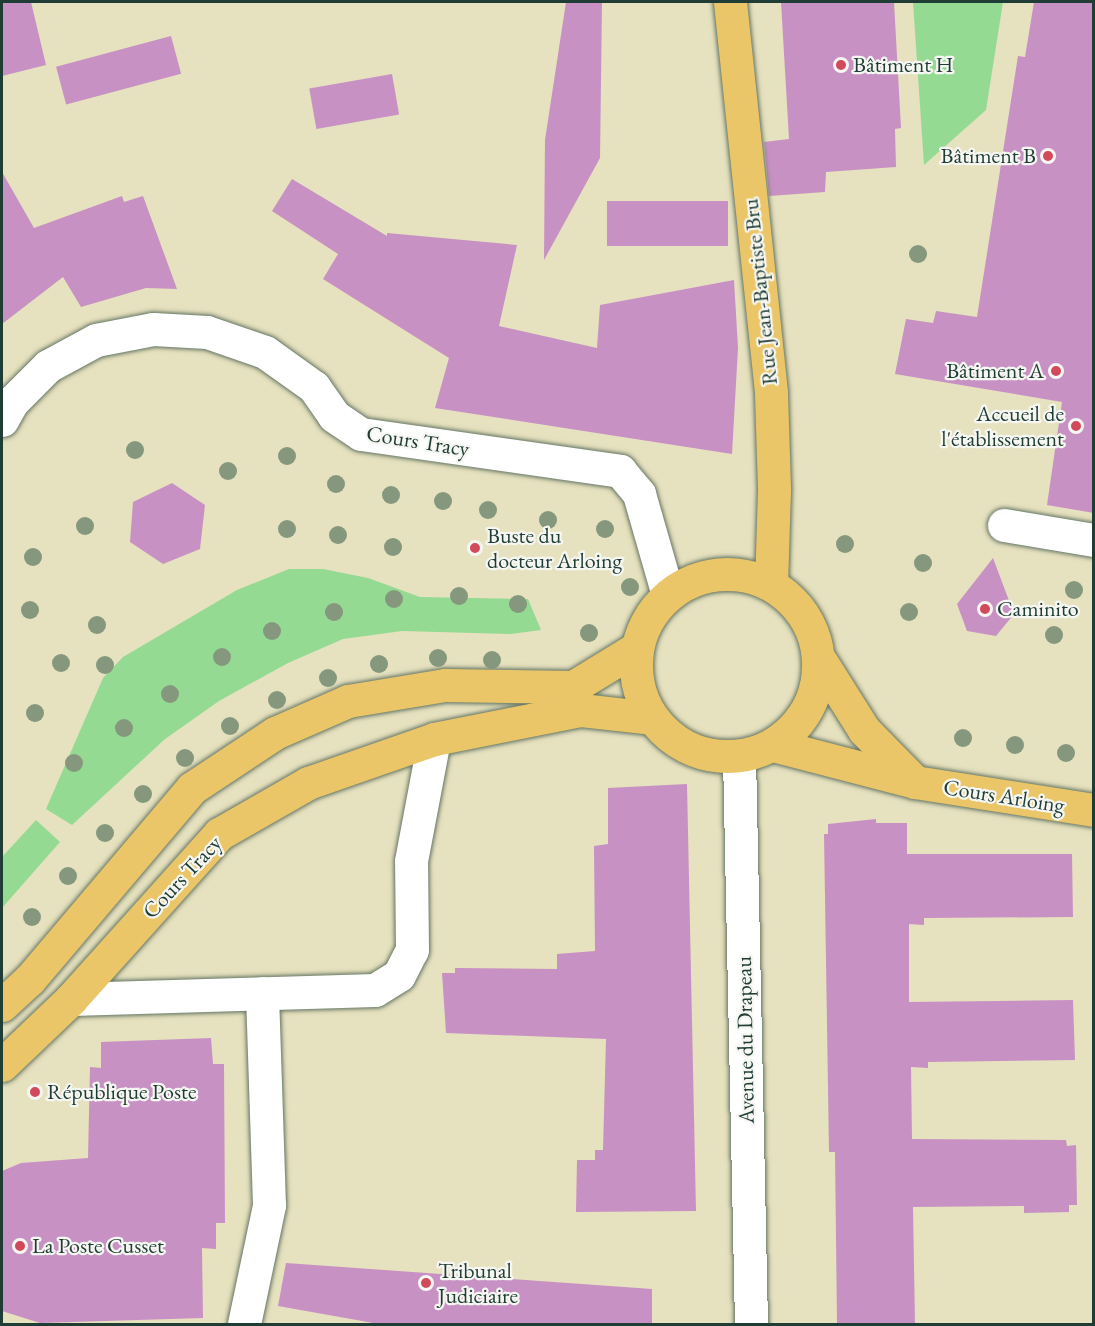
<!DOCTYPE html>
<html>
<head>
<meta charset="utf-8">
<style>
  body { margin:0 }
  #map { position:relative; width:1095px; height:1326px; overflow:hidden; background:#e6e1be; font-family:"EB Garamond",serif }
  div>[style] { position:absolute }
  .green>* { inset:0; background:#94da93 }
  .building>* { inset:0; background:#c791c4; transform-origin:0 0 }
  .roads { filter:drop-shadow(0 0 2px #657664) drop-shadow(0 0 2px #657664) }
  .minor>* { height:33px; margin:-16.5px; padding:0 16.5px; transform-origin:16.5px; border-radius:16.5px; background:#fff }
  .major>* { height:33px; margin:-16.5px; padding:0 16.5px; transform-origin:16.5px; border-radius:16.5px; background:#eac669 }
  .major>.ring { margin:-16.5px; padding:0; box-sizing:content-box; background:none; border:33px solid #eac669; border-radius:50% }
  .trees>* { width:18px; height:18px; margin:-9px; border-radius:50%; background:#85987d }
  .dots>* { width:16px; height:16px; translate:-50% -50%; box-sizing:border-box; border:3px solid #f6f6f2; border-radius:50% }
  span { translate:-50% -50%; white-space:nowrap; text-align:center; line-height:1.15; -webkit-text-stroke:4.5px #f6f6f2; paint-order:stroke }
  .poi-label { font-size:22px; color:#1f3d34 }
  .left { translate:0 -50%; text-align:left }
  .right { translate:-100% -50%; text-align:right }
  .street-label { font-size:22px; color:#1f3d34 }
  .frame { position:absolute; inset:0; border:3px solid #1f3d34; pointer-events:none }
</style>
</head>
<body>
<div id="map">
  <div class="green">
    <i style="clip-path:polygon(913px 2px,1003px 2px,986px 110px,924px 165px)"></i>
    <i style="clip-path:polygon(289px 569px,323px 569px,368px 578px,420px 597px,528px 599px,541px 630px,511px 634px,402px 631px,343px 639px,288px 663px,219px 701px,165px 739px,72px 825px,46px 809px,103px 678px,123px 657px,237px 590px)"></i>
    <i style="clip-path:polygon(36px 820px,60px 842px,2px 908px,2px 857px)"></i>
  </div>
  <div class="building">
    <i style="clip-path:polygon(2px 2px,31px 2px,46px 65px,2px 76px)"></i>
    <i style="clip-path:polygon(566px 2px,602px 2px,600px 158px,544px 260px,545px 140px)"></i>
    <i style="clip-path:polygon(781px 2px,894px 2px,901px 128px,895px 129px,896px 167px,826px 172px,825px 192px,769px 196px,764px 142px,789px 139px)"></i>
    <i style="clip-path:polygon(1034px 2px,1094px 2px,1094px 513px,1047px 505px,1062px 402px,895px 374px,906px 319px,933px 323px,936px 311px,977px 317px,1018px 56px,1025px 57px)"></i>
    <i style="left:171px;top:36px;width:39px;height:119px;rotate:75deg"></i>
    <i style="left:392px;top:74px;width:41px;height:84px;rotate:80deg"></i>
    <i style="clip-path:polygon(2px 172px,34px 228px,122px 196px,124px 202px,143px 196px,177px 289px,146px 288px,81px 307px,63px 277px,2px 324px)"></i>
    <i style="clip-path:polygon(292px 179px,387px 236px,387px 233px,517px 245px,499px 326px,597px 348px,600px 305px,734px 280px,738px 348px,732px 454px,435px 408px,449px 358px,323px 279px,338px 254px,272px 211px)"></i>
    <i style="left:607px;top:201px;width:121px;height:45px"></i>
    <i style="clip-path:polygon(172px 483px,205px 505px,200px 549px,163px 564px,130px 542px,133px 502px)"></i>
    <i style="clip-path:polygon(993px 558px,1014px 614px,996px 636px,967px 631px,957px 604px)"></i>
    <i style="clip-path:polygon(687px 784px,696px 1211px,576px 1212px,577px 1160px,595px 1160px,595px 1150px,603px 1150px,606px 1039px,446px 1033px,442px 973px,455px 973px,455px 968px,557px 969px,557px 954px,595px 951px,594px 846px,608px 844px,608px 788px)"></i>
    <i style="clip-path:polygon(876px 819px,876px 823px,907px 823px,907px 854px,1072px 854px,1073px 917px,924px 918px,924px 925px,909px 924px,909px 1002px,1073px 1000px,1075px 1060px,928px 1062px,928px 1068px,911px 1067px,912px 1139px,1066px 1140px,1067px 1146px,1076px 1145px,1077px 1205px,1069px 1205px,1069px 1212px,1024px 1213px,1024px 1206px,913px 1207px,915px 1324px,837px 1324px,835px 1152px,829px 1152px,824px 834px,828px 834px,828px 824px)"></i>
    <i style="clip-path:polygon(211px 1038px,213px 1064px,224px 1064px,225px 1223px,216px 1223px,216px 1249px,202px 1248px,203px 1318px,40px 1323px,2px 1311px,2px 1171px,21px 1163px,88px 1158px,90px 1067px,101px 1068px,101px 1042px)"></i>
    <i style="clip-path:polygon(286px 1263px,652px 1289px,652px 1324px,379px 1324px,278px 1306px)"></i>
  </div>
  <div class="roads">
    <div class="minor">
      <i style="left:2px;top:420px;width:21px;rotate:-61deg"></i>
      <i style="left:12px;top:402px;width:51px;rotate:-45deg"></i>
      <i style="left:48px;top:366px;width:55px;rotate:-28.4deg"></i>
      <i style="left:96px;top:340px;width:58px;rotate:-10.9deg"></i>
      <i style="left:153px;top:329px;width:54px;rotate:3.2deg"></i>
      <i style="left:207px;top:332px;width:61px;rotate:19deg"></i>
      <i style="left:265px;top:352px;width:60px;rotate:35.5deg"></i>
      <i style="left:314px;top:387px;width:35px;rotate:55deg"></i>
      <i style="left:334px;top:416px;width:32px;rotate:34deg"></i>
      <i style="left:361px;top:434px;width:262px;rotate:8.1deg"></i>
      <i style="left:620px;top:471px;width:30px;rotate:50deg"></i>
      <i style="left:639px;top:494px;width:105px;rotate:74deg"></i>
      <i style="left:1004px;top:525px;width:91px;rotate:9.5deg"></i>
      <i style="left:739px;top:756px;width:568px;rotate:88.79deg"></i>
      <i style="left:71px;top:999px;width:304px;rotate:-1.7deg"></i>
      <i style="left:375px;top:990px;width:28px;rotate:-32deg"></i>
      <i style="left:399px;top:975px;width:28px;rotate:-63deg"></i>
      <i style="left:412px;top:950px;width:89px;rotate:-90.6deg"></i>
      <i style="left:411px;top:861px;width:124px;rotate:-79.3deg"></i>
      <i style="left:244px;top:1324px;width:122px;rotate:-78.1deg"></i>
      <i style="left:269px;top:1205px;width:212px;rotate:-91.9deg"></i>
    </div>
    <div class="major">
      <i style="left:730px;top:2px;width:393px;rotate:84deg"></i>
      <i style="left:771px;top:393px;width:97px;rotate:88.2deg"></i>
      <i style="left:774px;top:490px;width:94px;rotate:91.8deg"></i>
      <i class="ring" style="left:636px;top:574px;width:149px;height:149px"></i>
      <i style="left:820px;top:660px;width:83px;rotate:57.8deg"></i>
      <i style="left:864px;top:730px;width:73px;rotate:45.6deg"></i>
      <i style="left:773px;top:745px;width:147px;rotate:14.6deg"></i>
      <i style="left:915px;top:782px;width:181px;rotate:8.9deg"></i>
      <i style="left:2px;top:1005px;width:38px;rotate:-43deg"></i>
      <i style="left:30px;top:979px;width:250px;rotate:-49.7deg"></i>
      <i style="left:192px;top:788px;width:100px;rotate:-33.5deg"></i>
      <i style="left:275px;top:733px;width:80px;rotate:-23.7deg"></i>
      <i style="left:348px;top:701px;width:98px;rotate:-9.4deg"></i>
      <i style="left:445px;top:685px;width:128px;rotate:0.9deg"></i>
      <i style="left:573px;top:687px;width:75px;rotate:-31.4deg"></i>
      <i style="left:2px;top:1065px;width:95px;rotate:-43.7deg"></i>
      <i style="left:71px;top:999px;width:222px;rotate:-48.1deg"></i>
      <i style="left:219px;top:834px;width:103px;rotate:-29.8deg"></i>
      <i style="left:308px;top:783px;width:133px;rotate:-19.2deg"></i>
      <i style="left:434px;top:739px;width:150px;rotate:-11.2deg"></i>
      <i style="left:581px;top:710px;width:71px;rotate:6.4deg"></i>
    </div>
  </div>
  <div class="trees">
    <i style="left:918px;top:254px"></i>
    <i style="left:135px;top:450px"></i>
    <i style="left:287px;top:456px"></i>
    <i style="left:228px;top:471px"></i>
    <i style="left:336px;top:484px"></i>
    <i style="left:391px;top:495px"></i>
    <i style="left:443px;top:501px"></i>
    <i style="left:488px;top:510px"></i>
    <i style="left:548px;top:520px"></i>
    <i style="left:85px;top:526px"></i>
    <i style="left:287px;top:529px"></i>
    <i style="left:605px;top:529px"></i>
    <i style="left:338px;top:535px"></i>
    <i style="left:845px;top:544px"></i>
    <i style="left:393px;top:547px"></i>
    <i style="left:33px;top:557px"></i>
    <i style="left:923px;top:563px"></i>
    <i style="left:630px;top:587px"></i>
    <i style="left:1074px;top:590px"></i>
    <i style="left:459px;top:596px"></i>
    <i style="left:394px;top:599px"></i>
    <i style="left:518px;top:604px"></i>
    <i style="left:30px;top:610px"></i>
    <i style="left:334px;top:612px"></i>
    <i style="left:909px;top:612px"></i>
    <i style="left:97px;top:625px"></i>
    <i style="left:272px;top:631px"></i>
    <i style="left:589px;top:633px"></i>
    <i style="left:1054px;top:635px"></i>
    <i style="left:222px;top:657px"></i>
    <i style="left:438px;top:658px"></i>
    <i style="left:492px;top:660px"></i>
    <i style="left:61px;top:663px"></i>
    <i style="left:379px;top:664px"></i>
    <i style="left:105px;top:665px"></i>
    <i style="left:328px;top:678px"></i>
    <i style="left:170px;top:694px"></i>
    <i style="left:277px;top:700px"></i>
    <i style="left:35px;top:713px"></i>
    <i style="left:230px;top:726px"></i>
    <i style="left:124px;top:728px"></i>
    <i style="left:963px;top:738px"></i>
    <i style="left:1015px;top:745px"></i>
    <i style="left:1066px;top:753px"></i>
    <i style="left:185px;top:758px"></i>
    <i style="left:74px;top:763px"></i>
    <i style="left:143px;top:794px"></i>
    <i style="left:105px;top:833px"></i>
    <i style="left:68px;top:876px"></i>
    <i style="left:32px;top:917px"></i>
  </div>
  <div class="dots">
    <i style="left:841px;top:65px;background:#d1495b"></i>
    <i style="left:1048px;top:156px;background:#d1495b"></i>
    <i style="left:1056px;top:371px;background:#d1495b"></i>
    <i style="left:1076px;top:426px;background:#d1495b"></i>
    <i style="left:475px;top:548px;background:#d1495b"></i>
    <i style="left:985px;top:609px;background:#d1495b"></i>
    <i style="left:35px;top:1092px;background:#d1495b"></i>
    <i style="left:20px;top:1246px;background:#d1495b"></i>
    <i style="left:426px;top:1283px;background:#d1495b"></i>
  </div>
  <div class="poi-label">
    <span class="left" style="left:853px;top:65px">Bâtiment H</span>
    <span class="right" style="left:1036px;top:156px">Bâtiment B</span>
    <span class="right" style="left:1044px;top:371px">Bâtiment A</span>
    <span class="right" style="left:1064px;top:426px">Accueil de<br>l'établissement</span>
    <span class="left" style="left:487px;top:548px">Buste du<br>docteur Arloing</span>
    <span class="left" style="left:997px;top:609px">Caminito</span>
    <span class="left" style="left:47px;top:1092px">République Poste</span>
    <span class="left" style="left:32px;top:1246px">La Poste Cusset</span>
    <span class="left" style="left:438px;top:1283px">Tribunal<br>Judiciaire</span>
  </div>
  <div class="street-label">
    <span style="left:760px;top:292px;rotate:-96deg">Rue Jean-Baptiste Bru</span>
    <span style="left:418px;top:441px;rotate:9deg">Cours Tracy</span>
    <span style="left:1004px;top:796px;rotate:9deg">Cours Arloing</span>
    <span style="left:182px;top:877px;rotate:-47deg">Cours Tracy</span>
    <span style="left:745px;top:1040px;rotate:-91deg">Avenue du Drapeau</span>
  </div>
  <div class="frame"></div>
</div>
</body>
</html>
